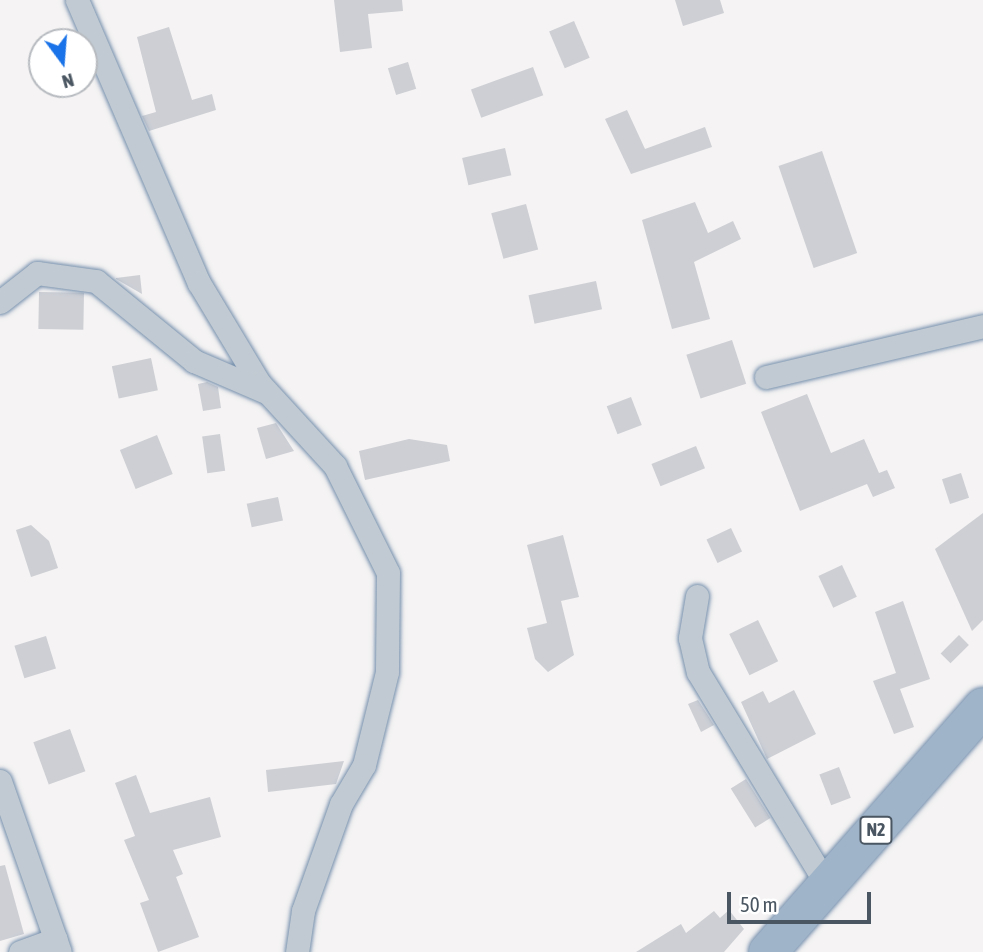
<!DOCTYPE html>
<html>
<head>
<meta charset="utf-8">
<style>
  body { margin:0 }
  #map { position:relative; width:983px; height:952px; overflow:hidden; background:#f5f3f3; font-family:"Asap Condensed",sans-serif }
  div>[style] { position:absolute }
  .building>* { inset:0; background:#cdcfd5; transform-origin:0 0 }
  .roads { filter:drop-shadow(0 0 2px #7690ad) drop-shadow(0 0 2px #7690ad) }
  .minor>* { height:23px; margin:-11.5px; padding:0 11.5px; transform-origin:11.5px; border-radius:11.5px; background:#c1cad2 }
  .trunk>* { height:38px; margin:-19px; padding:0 19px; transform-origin:19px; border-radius:19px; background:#9fb4c9 }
  span { translate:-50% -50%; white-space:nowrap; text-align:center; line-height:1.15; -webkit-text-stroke:5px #fff; paint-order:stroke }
  .shield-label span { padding:2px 5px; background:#fff; border:2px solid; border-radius:5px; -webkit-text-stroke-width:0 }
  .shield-label { font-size:18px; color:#4a5661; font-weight:700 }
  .north { position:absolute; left:28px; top:28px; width:70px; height:70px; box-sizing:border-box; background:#fff; border:2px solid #b7bbc0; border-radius:50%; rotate:164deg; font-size:19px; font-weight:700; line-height:28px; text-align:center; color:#4a5661 }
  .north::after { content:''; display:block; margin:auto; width:24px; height:32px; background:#1a73e8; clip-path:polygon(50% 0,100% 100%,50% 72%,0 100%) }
  .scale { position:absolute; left:727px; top:892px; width:144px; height:32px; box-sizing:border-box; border:4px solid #4a5661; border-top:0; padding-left:9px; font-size:21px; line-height:24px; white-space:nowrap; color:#4a5661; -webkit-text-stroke:5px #fff; paint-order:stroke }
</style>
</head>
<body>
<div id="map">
  <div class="building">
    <i style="clip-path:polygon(334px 0,402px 0,403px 11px,368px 14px,372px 48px,340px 52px)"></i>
    <i style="clip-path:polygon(675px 0,720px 0,724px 13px,683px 26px)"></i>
    <i style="left:574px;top:21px;width:40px;height:27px;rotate:67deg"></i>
    <i style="clip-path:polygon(169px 27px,192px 100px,212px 94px,216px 110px,149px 131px,142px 116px,156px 112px,137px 37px)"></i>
    <i style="left:408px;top:62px;width:28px;height:21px;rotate:73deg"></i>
    <i style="left:533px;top:67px;width:30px;height:66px;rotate:70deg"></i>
    <i style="clip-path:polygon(627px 110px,645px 149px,705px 127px,712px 147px,631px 174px,605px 119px)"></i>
    <i style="left:505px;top:148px;width:28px;height:44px;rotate:77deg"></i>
    <i style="left:822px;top:151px;width:108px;height:46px;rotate:71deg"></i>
    <i style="clip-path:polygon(695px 202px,708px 233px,733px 221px,741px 239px,694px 262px,710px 319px,672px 329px,642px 220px)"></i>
    <i style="left:526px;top:204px;width:47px;height:36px;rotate:75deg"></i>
    <i style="clip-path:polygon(140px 275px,142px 294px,116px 279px,116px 278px)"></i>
    <i style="left:596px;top:281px;width:29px;height:69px;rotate:78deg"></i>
    <i style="left:39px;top:292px;width:45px;height:37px;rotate:1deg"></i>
    <i style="left:732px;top:340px;width:46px;height:48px;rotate:72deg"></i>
    <i style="left:151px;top:358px;width:33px;height:40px;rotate:78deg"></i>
    <i style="clip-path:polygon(207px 382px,218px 387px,221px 408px,203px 411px,198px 384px)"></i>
    <i style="clip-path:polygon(807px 394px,831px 453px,864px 439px,879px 473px,887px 470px,895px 488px,873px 497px,867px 484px,800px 511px,761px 412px)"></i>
    <i style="left:631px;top:397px;width:30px;height:26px;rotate:69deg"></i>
    <i style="clip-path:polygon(276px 423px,294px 451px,266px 459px,257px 428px)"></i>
    <i style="left:220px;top:434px;width:37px;height:18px;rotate:82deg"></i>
    <i style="left:157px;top:435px;width:42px;height:40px;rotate:68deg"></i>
    <i style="clip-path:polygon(409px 439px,447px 445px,450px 461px,365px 480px,359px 451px)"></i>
    <i style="left:696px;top:446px;width:24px;height:48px;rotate:68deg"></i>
    <i style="left:961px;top:473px;width:26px;height:20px;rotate:72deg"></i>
    <i style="left:278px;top:497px;width:24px;height:32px;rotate:78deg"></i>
    <i style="clip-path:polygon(983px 513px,983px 620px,972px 631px,935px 549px)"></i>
    <i style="clip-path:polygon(31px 525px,49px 541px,58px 568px,31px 577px,16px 530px)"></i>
    <i style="left:731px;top:528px;width:26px;height:27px;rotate:65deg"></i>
    <i style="clip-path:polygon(563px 535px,579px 597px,561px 601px,574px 655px,548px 672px,535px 659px,527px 628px,547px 623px,527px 545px)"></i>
    <i style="left:842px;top:565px;width:35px;height:26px;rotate:65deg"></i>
    <i style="clip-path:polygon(903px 601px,930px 679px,900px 689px,914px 727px,894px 734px,873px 681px,896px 673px,875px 612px)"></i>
    <i style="left:758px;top:620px;width:46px;height:32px;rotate:64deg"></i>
    <i style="left:959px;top:635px;width:14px;height:26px;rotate:45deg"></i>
    <i style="left:46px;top:636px;width:34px;height:33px;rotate:73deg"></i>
    <i style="clip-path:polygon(794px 690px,816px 734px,767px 759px,741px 702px,763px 691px,769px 703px)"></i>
    <i style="clip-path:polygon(698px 700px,714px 725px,701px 732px,688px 704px)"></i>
    <i style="left:70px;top:729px;width:45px;height:39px;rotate:70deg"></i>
    <i style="clip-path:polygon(344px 761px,336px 784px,268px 792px,266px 770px)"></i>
    <i style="left:839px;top:767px;width:33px;height:21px;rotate:69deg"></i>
    <i style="clip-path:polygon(136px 775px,150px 813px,210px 797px,221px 837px,173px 850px,183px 874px,176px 877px,199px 937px,158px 952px,140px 903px,149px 900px,124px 840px,135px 836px,115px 783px)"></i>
    <i style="left:746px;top:779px;width:46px;height:18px;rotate:58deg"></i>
    <i style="clip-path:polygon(5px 865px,24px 934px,0 941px,0 866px)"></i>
    <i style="clip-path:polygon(729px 910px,744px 929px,724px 952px,636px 952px,681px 924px,686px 933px,714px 911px,720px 918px)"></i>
  </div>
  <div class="roads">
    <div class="minor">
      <i style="left:77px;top:0;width:308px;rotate:66.7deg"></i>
      <i style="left:199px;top:283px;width:117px;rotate:59deg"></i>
      <i style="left:259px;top:383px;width:113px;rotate:47.5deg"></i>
      <i style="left:335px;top:466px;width:119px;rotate:63.6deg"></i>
      <i style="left:388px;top:573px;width:99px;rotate:90.6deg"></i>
      <i style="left:387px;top:672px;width:96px;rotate:103.9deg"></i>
      <i style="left:364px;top:765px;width:45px;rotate:120.5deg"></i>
      <i style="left:341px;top:804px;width:114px;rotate:109.6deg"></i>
      <i style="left:303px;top:911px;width:41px;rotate:98.3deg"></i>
      <i style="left:0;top:302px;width:47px;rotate:-38.1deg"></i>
      <i style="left:37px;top:273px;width:60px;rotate:7.7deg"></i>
      <i style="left:96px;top:281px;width:127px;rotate:39.2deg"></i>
      <i style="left:194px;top:361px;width:78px;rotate:23.3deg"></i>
      <i style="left:766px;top:377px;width:223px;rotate:-13.2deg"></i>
      <i style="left:697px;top:596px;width:43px;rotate:99.5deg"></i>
      <i style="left:690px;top:638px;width:35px;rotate:77deg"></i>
      <i style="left:698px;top:672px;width:249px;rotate:58.8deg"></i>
      <i style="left:0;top:781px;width:181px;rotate:70.7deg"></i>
      <i style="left:20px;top:952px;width:38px;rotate:-20deg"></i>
    </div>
    <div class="trunk">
      <i style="left:768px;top:952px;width:326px;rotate:-48.7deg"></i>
    </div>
  </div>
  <div class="shield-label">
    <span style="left:876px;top:830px">N2</span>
  </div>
  <div class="north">N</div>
  <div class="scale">50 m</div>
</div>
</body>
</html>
